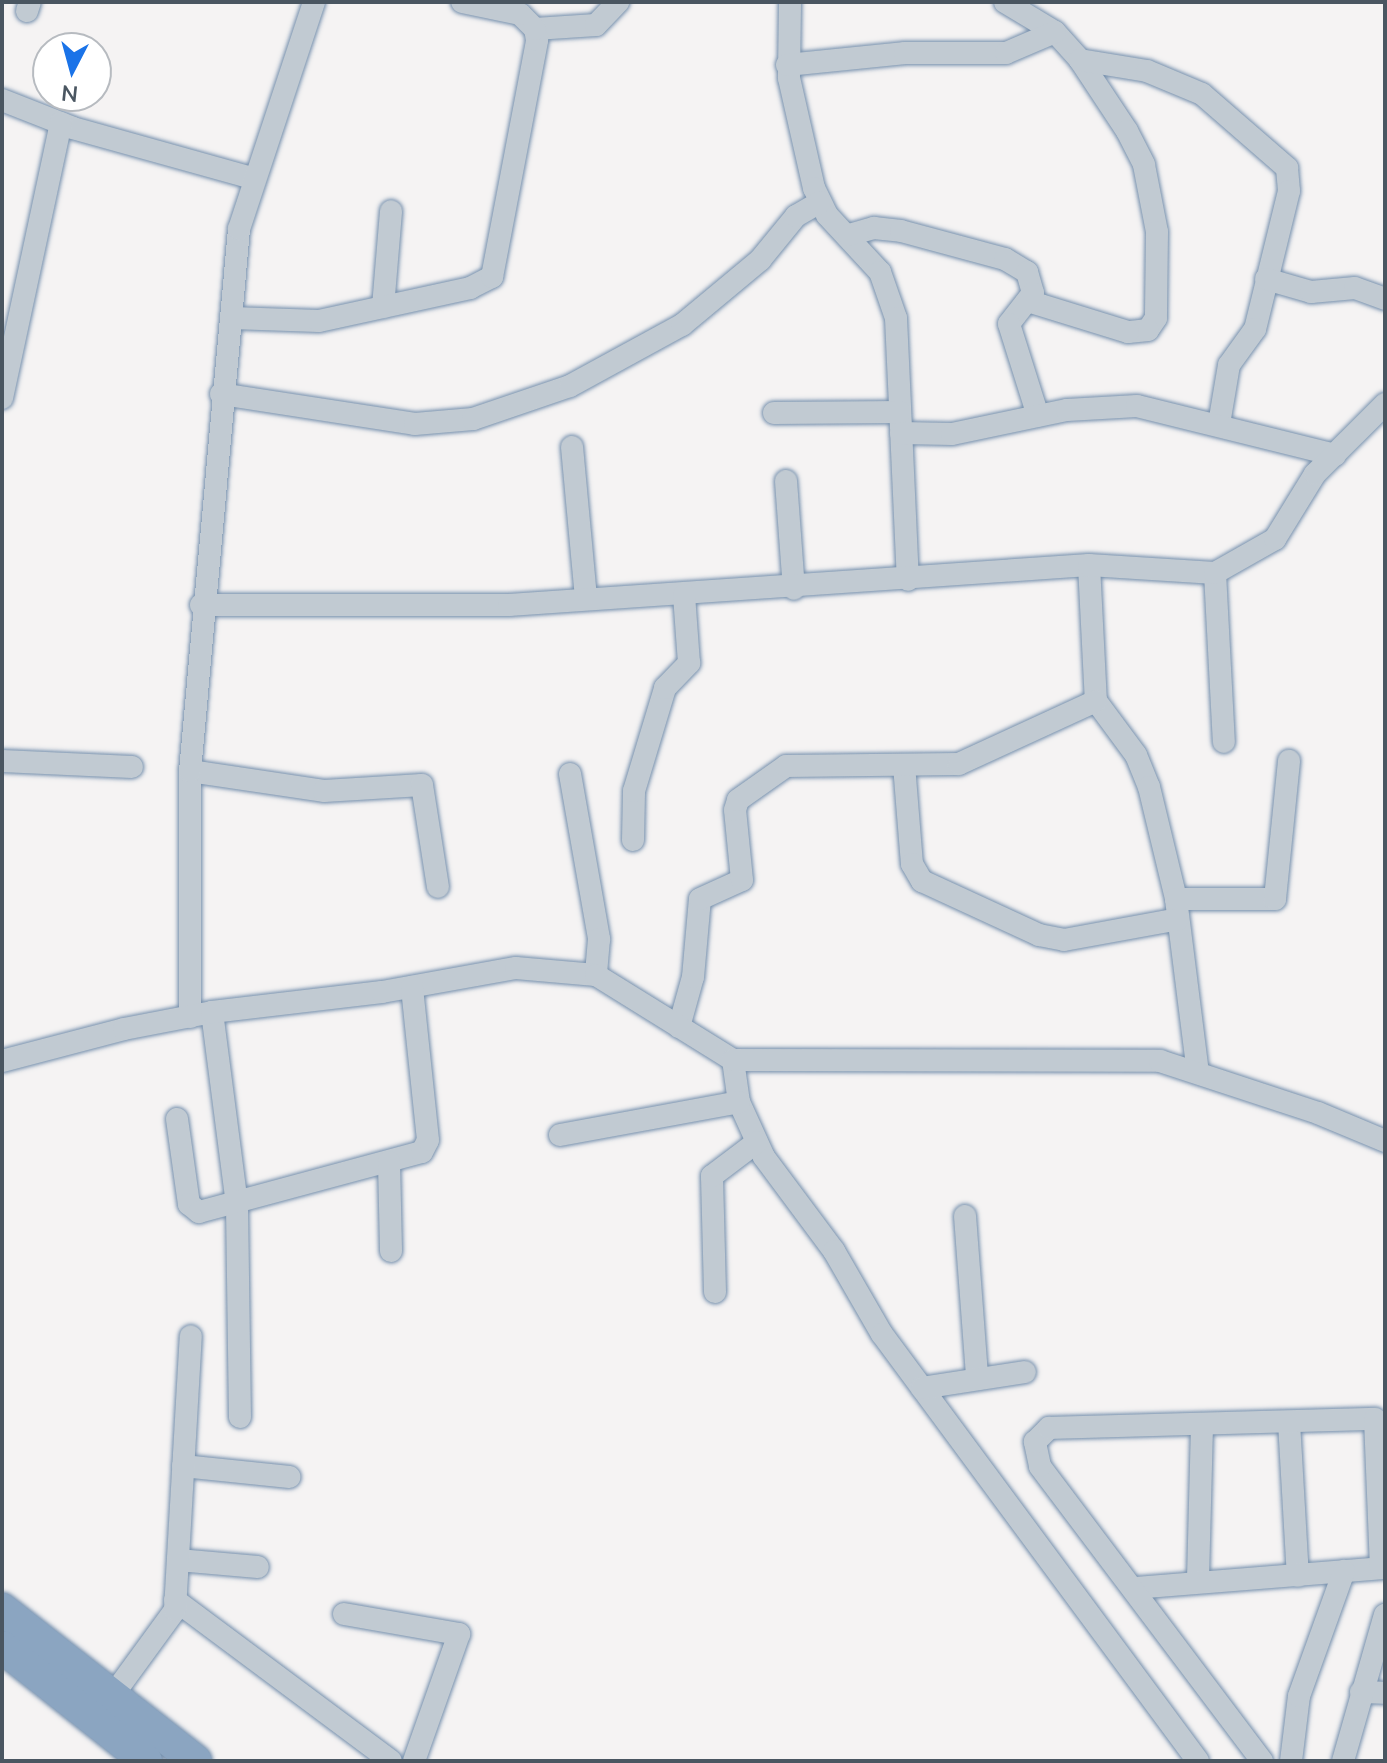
<!DOCTYPE html>
<html>
<head>
<meta charset="utf-8">
<style>
  body { margin:0 }
  #map { position:relative; width:1387px; height:1763px; overflow:hidden; background:#f5f3f3; font-family:Mulish,sans-serif }
  div>[style] { position:absolute }
  .roads { filter:drop-shadow(0 0 2px #7690ad) drop-shadow(0 0 2px #7690ad) }
  .minor>* { height:22px; margin:-11px; padding:0 11px; transform-origin:11px; border-radius:11px; background:#c1cad2 }
  .highway>* { height:32px; margin:-16px; padding:0 16px; transform-origin:16px; border-radius:16px; background:#8ba5c1 }
  span { translate:-50% -50%; white-space:nowrap; text-align:center; line-height:1.15; -webkit-text-stroke:8px #fff; paint-order:stroke }
  .frame { position:absolute; inset:0; border:4px solid #4a5661; pointer-events:none }
  .north { position:absolute; left:32px; top:32px; width:80px; height:80px; box-sizing:border-box; background:#fff; border:2px solid #b7bbc0; border-radius:50%; rotate:186deg; font-size:22px; font-weight:700; line-height:32px; text-align:center; color:#4a5661 }
  .north::after { content:''; display:block; margin:auto; width:28px; height:36px; background:#1a73e8; clip-path:polygon(50% 0,100% 100%,50% 72%,0 100%) }
</style>
</head>
<body>
<div id="map">
  <div class="roads">
    <div class="minor">
      <i style="left:790px;top:2px;width:76px;rotate:90.8deg"></i>
      <i style="left:789px;top:78px;width:113px;rotate:77.2deg"></i>
      <i style="left:814px;top:188px;width:30px;rotate:64deg"></i>
      <i style="left:827px;top:215px;width:78px;rotate:47.1deg"></i>
      <i style="left:880px;top:272px;width:49px;rotate:70.8deg"></i>
      <i style="left:896px;top:318px;width:262px;rotate:87.4deg"></i>
      <i style="left:1005px;top:2px;width:58px;rotate:31deg"></i>
      <i style="left:1055px;top:32px;width:38px;rotate:48deg"></i>
      <i style="left:1080px;top:60px;width:85px;rotate:56.5deg"></i>
      <i style="left:1127px;top:131px;width:38px;rotate:63deg"></i>
      <i style="left:1144px;top:165px;width:68px;rotate:79deg"></i>
      <i style="left:1157px;top:232px;width:86px;rotate:90.7deg"></i>
      <i style="left:1156px;top:318px;width:14px;rotate:124deg"></i>
      <i style="left:1148px;top:330px;width:20px;rotate:174deg"></i>
      <i style="left:1128px;top:332px;width:105px;rotate:-162.8deg"></i>
      <i style="left:27px;top:11px;width:9px;rotate:-72deg"></i>
      <i style="left:535px;top:29px;width:61px;rotate:-3.8deg"></i>
      <i style="left:596px;top:25px;width:32px;rotate:-46deg"></i>
      <i style="left:1080px;top:60px;width:68px;rotate:9.3deg"></i>
      <i style="left:1147px;top:71px;width:60px;rotate:22.7deg"></i>
      <i style="left:1202px;top:94px;width:113px;rotate:41deg"></i>
      <i style="left:1287px;top:168px;width:23px;rotate:85deg"></i>
      <i style="left:1289px;top:191px;width:142px;rotate:103.8deg"></i>
      <i style="left:1255px;top:329px;width:44px;rotate:125.8deg"></i>
      <i style="left:1229px;top:365px;width:60px;rotate:99.6deg"></i>
      <i style="left:787px;top:65px;width:119px;rotate:-5.8deg"></i>
      <i style="left:905px;top:53px;width:101px"></i>
      <i style="left:1006px;top:53px;width:53px;rotate:-23.2deg"></i>
      <i style="left:2px;top:100px;width:76px;rotate:21.5deg"></i>
      <i style="left:73px;top:128px;width:186px;rotate:15.6deg"></i>
      <i style="left:849px;top:235px;width:26px;rotate:-16deg"></i>
      <i style="left:874px;top:228px;width:27px;rotate:6deg"></i>
      <i style="left:901px;top:231px;width:108px;rotate:15.1deg"></i>
      <i style="left:1005px;top:259px;width:26px;rotate:31deg"></i>
      <i style="left:1027px;top:272px;width:22px;rotate:74deg"></i>
      <i style="left:1033px;top:293px;width:39px;rotate:128deg"></i>
      <i style="left:1009px;top:324px;width:96px;rotate:72.5deg"></i>
      <i style="left:1266px;top:279px;width:47px;rotate:16.1deg"></i>
      <i style="left:1311px;top:292px;width:44px;rotate:-5.2deg"></i>
      <i style="left:1355px;top:288px;width:32px;rotate:20deg"></i>
      <i style="left:383px;top:307px;width:96px;rotate:-85.2deg"></i>
      <i style="left:232px;top:318px;width:87px;rotate:2deg"></i>
      <i style="left:319px;top:321px;width:155px;rotate:-12.3deg"></i>
      <i style="left:470px;top:288px;width:25px;rotate:-27deg"></i>
      <i style="left:492px;top:277px;width:241px;rotate:-79.2deg"></i>
      <i style="left:537px;top:40px;width:11px;rotate:-100deg"></i>
      <i style="left:535px;top:29px;width:21px;rotate:-135deg"></i>
      <i style="left:520px;top:14px;width:59px;rotate:-168.3deg"></i>
      <i style="left:221px;top:394px;width:196px;rotate:8.8deg"></i>
      <i style="left:415px;top:424px;width:58px;rotate:-4.9deg"></i>
      <i style="left:473px;top:419px;width:102px;rotate:-18.8deg"></i>
      <i style="left:570px;top:386px;width:128px;rotate:-28.6deg"></i>
      <i style="left:682px;top:325px;width:102px;rotate:-39.8deg"></i>
      <i style="left:760px;top:260px;width:57px;rotate:-50.7deg"></i>
      <i style="left:796px;top:216px;width:28px;rotate:-30deg"></i>
      <i style="left:2px;top:398px;width:281px;rotate:-77.9deg"></i>
      <i style="left:774px;top:413px;width:126px;rotate:-0.5deg"></i>
      <i style="left:901px;top:433px;width:51px;rotate:1.1deg"></i>
      <i style="left:952px;top:434px;width:117px;rotate:-11.8deg"></i>
      <i style="left:1067px;top:410px;width:70px;rotate:-3.3deg"></i>
      <i style="left:1137px;top:406px;width:204px;rotate:13.9deg"></i>
      <i style="left:572px;top:447px;width:151px;rotate:84.7deg"></i>
      <i style="left:786px;top:481px;width:108px;rotate:85.8deg"></i>
      <i style="left:1089px;top:565px;width:136px;rotate:87.1deg"></i>
      <i style="left:1096px;top:701px;width:67px;rotate:53.5deg"></i>
      <i style="left:1136px;top:755px;width:35px;rotate:68deg"></i>
      <i style="left:1149px;top:787px;width:115px;rotate:76.4deg"></i>
      <i style="left:1176px;top:899px;width:175px;rotate:82.8deg"></i>
      <i style="left:1215px;top:573px;width:169px;rotate:87deg"></i>
      <i style="left:201px;top:605px;width:308px"></i>
      <i style="left:509px;top:605px;width:581px;rotate:-3.95deg"></i>
      <i style="left:1089px;top:565px;width:126px;rotate:3.6deg"></i>
      <i style="left:1215px;top:573px;width:69px;rotate:-29.5deg"></i>
      <i style="left:1275px;top:539px;width:76px;rotate:-58.4deg"></i>
      <i style="left:1315px;top:474px;width:99px;rotate:-45deg"></i>
      <i style="left:2px;top:761px;width:130px;rotate:2.6deg"></i>
      <i style="left:904px;top:765px;width:99px;rotate:85.4deg"></i>
      <i style="left:912px;top:864px;width:20px;rotate:60deg"></i>
      <i style="left:922px;top:881px;width:129px;rotate:24.8deg"></i>
      <i style="left:1039px;top:935px;width:25px;rotate:11deg"></i>
      <i style="left:1064px;top:940px;width:116px;rotate:-10.4deg"></i>
      <i style="left:190px;top:771px;width:135px;rotate:8.5deg"></i>
      <i style="left:324px;top:791px;width:98px;rotate:-3.5deg"></i>
      <i style="left:422px;top:785px;width:103px;rotate:81.1deg"></i>
      <i style="left:570px;top:774px;width:168px;rotate:80deg"></i>
      <i style="left:599px;top:939px;width:36px;rotate:95deg"></i>
      <i style="left:633px;top:840px;width:49px;rotate:-88.8deg"></i>
      <i style="left:634px;top:791px;width:108px;rotate:-73.2deg"></i>
      <i style="left:665px;top:688px;width:35px;rotate:-46deg"></i>
      <i style="left:689px;top:663px;width:68px;rotate:-94.2deg"></i>
      <i style="left:1176px;top:899px;width:99px"></i>
      <i style="left:1275px;top:899px;width:139px;rotate:-84.2deg"></i>
      <i style="left:212px;top:1012px;width:195px;rotate:82.6deg"></i>
      <i style="left:237px;top:1205px;width:212px;rotate:89.2deg"></i>
      <i style="left:190px;top:1017px;width:246px;rotate:-90deg"></i>
      <i style="left:190px;top:771px;width:544px;rotate:-84.83deg"></i>
      <i style="left:239px;top:229px;width:239px;rotate:-71.7deg"></i>
      <i style="left:679px;top:1027px;width:52px;rotate:-74.4deg"></i>
      <i style="left:693px;top:977px;width:78px;rotate:-84.9deg"></i>
      <i style="left:700px;top:899px;width:46px;rotate:-24.3deg"></i>
      <i style="left:742px;top:880px;width:70px;rotate:-95.7deg"></i>
      <i style="left:735px;top:810px;width:10px;rotate:-73deg"></i>
      <i style="left:738px;top:800px;width:59px;rotate:-35.3deg"></i>
      <i style="left:786px;top:766px;width:173px;rotate:-0.7deg"></i>
      <i style="left:959px;top:764px;width:151px;rotate:-24.7deg"></i>
      <i style="left:733px;top:1060px;width:42px;rotate:81.9deg"></i>
      <i style="left:739px;top:1102px;width:60px;rotate:65.6deg"></i>
      <i style="left:764px;top:1157px;width:117px;rotate:53.3deg"></i>
      <i style="left:834px;top:1251px;width:96px;rotate:60deg"></i>
      <i style="left:882px;top:1334px;width:531px;rotate:53.5deg"></i>
      <i style="left:2px;top:1061px;width:126px;rotate:-14.7deg"></i>
      <i style="left:124px;top:1029px;width:90px;rotate:-10.9deg"></i>
      <i style="left:212px;top:1012px;width:171px;rotate:-6.7deg"></i>
      <i style="left:382px;top:992px;width:136px;rotate:-10.2deg"></i>
      <i style="left:516px;top:968px;width:80px;rotate:5deg"></i>
      <i style="left:596px;top:975px;width:161px;rotate:31.8deg"></i>
      <i style="left:733px;top:1060px;width:427px;rotate:0.1deg"></i>
      <i style="left:1160px;top:1061px;width:166px;rotate:18.2deg"></i>
      <i style="left:1318px;top:1113px;width:73px;rotate:22.7deg"></i>
      <i style="left:177px;top:1119px;width:86px;rotate:82deg"></i>
      <i style="left:189px;top:1204px;width:13px;rotate:39deg"></i>
      <i style="left:199px;top:1212px;width:231px;rotate:-15.1deg"></i>
      <i style="left:422px;top:1152px;width:13px;rotate:-63deg"></i>
      <i style="left:428px;top:1140px;width:154px;rotate:-96deg"></i>
      <i style="left:560px;top:1135px;width:182px;rotate:-10.4deg"></i>
      <i style="left:389px;top:1162px;width:89px;rotate:88.7deg"></i>
      <i style="left:965px;top:1216px;width:160px;rotate:85.7deg"></i>
      <i style="left:715px;top:1292px;width:116px;rotate:-91.5deg"></i>
      <i style="left:712px;top:1176px;width:56px;rotate:-37.1deg"></i>
      <i style="left:922px;top:1388px;width:104px;rotate:-8.8deg"></i>
      <i style="left:1289px;top:1422px;width:154px;rotate:86.7deg"></i>
      <i style="left:183px;top:1466px;width:107px;rotate:5.9deg"></i>
      <i style="left:178px;top:1560px;width:80px;rotate:5deg"></i>
      <i style="left:1198px;top:1579px;width:153px;rotate:-88.5deg"></i>
      <i style="left:1135px;top:1588px;width:251px;rotate:-4.6deg"></i>
      <i style="left:175px;top:1600px;width:269px;rotate:36.7deg"></i>
      <i style="left:344px;top:1614px;width:117px;rotate:9.9deg"></i>
      <i style="left:459px;top:1634px;width:135px;rotate:109.5deg"></i>
      <i style="left:1361px;top:1692px;width:24px;rotate:2deg"></i>
      <i style="left:113px;top:1695px;width:105px;rotate:-53.9deg"></i>
      <i style="left:175px;top:1610px;width:274px;rotate:-86.7deg"></i>
      <i style="left:1262px;top:1761px;width:369px;rotate:-127deg"></i>
      <i style="left:1040px;top:1466px;width:25px;rotate:-102deg"></i>
      <i style="left:1035px;top:1442px;width:20px;rotate:-45deg"></i>
      <i style="left:1049px;top:1428px;width:326px;rotate:-1.6deg"></i>
      <i style="left:1375px;top:1419px;width:149px;rotate:87.7deg"></i>
      <i style="left:1291px;top:1761px;width:65px;rotate:-83deg"></i>
      <i style="left:1299px;top:1696px;width:133px;rotate:-70.2deg"></i>
      <i style="left:1343px;top:1761px;width:152px;rotate:-74deg"></i>
    </div>
    <div class="highway">
      <i style="left:2px;top:1609px;width:246px;rotate:38.1deg"></i>
      <i style="left:2px;top:1647px;width:184px;rotate:38.4deg"></i>
    </div>
  </div>
  <div class="frame"></div>
  <div class="north">N</div>
</div>
</body>
</html>
